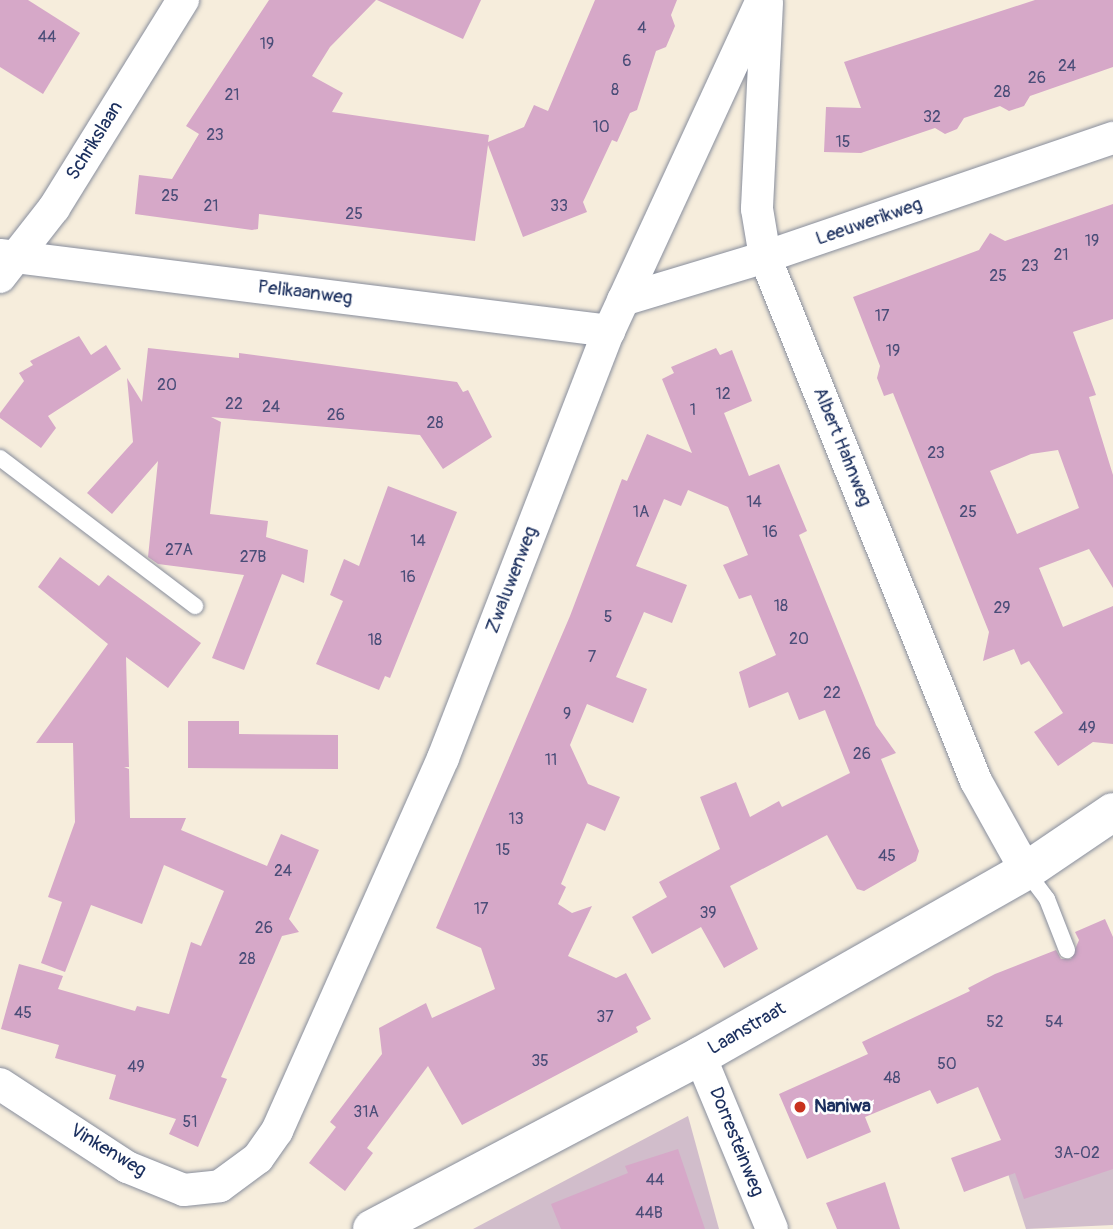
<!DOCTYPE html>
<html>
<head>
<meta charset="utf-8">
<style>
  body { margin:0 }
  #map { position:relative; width:1113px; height:1229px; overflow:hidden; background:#f6eddc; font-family:Pangolin,sans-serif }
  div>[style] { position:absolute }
  .industrial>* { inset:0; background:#d1bdcb }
  .building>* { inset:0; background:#d6a8c8 }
  .roads { filter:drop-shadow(0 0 2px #888e9d) drop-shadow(0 0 2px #888e9d) }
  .service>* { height:16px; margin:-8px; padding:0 8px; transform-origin:8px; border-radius:8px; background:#fff }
  .minor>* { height:32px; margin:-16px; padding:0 16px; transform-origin:16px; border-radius:16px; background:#fff }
  .tertiary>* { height:38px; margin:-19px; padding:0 19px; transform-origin:19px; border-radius:19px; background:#fff }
  .dots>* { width:19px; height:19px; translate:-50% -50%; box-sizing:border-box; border:4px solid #fff; border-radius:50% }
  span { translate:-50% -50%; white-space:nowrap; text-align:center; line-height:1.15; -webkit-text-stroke:5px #fff; paint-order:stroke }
  .number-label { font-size:16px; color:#4a4d78 }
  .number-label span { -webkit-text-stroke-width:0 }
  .street-label { font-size:19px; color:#1b2f5e }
  .poi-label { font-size:19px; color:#1b2f5e; font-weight:700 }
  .left { translate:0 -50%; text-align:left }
</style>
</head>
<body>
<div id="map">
  <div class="industrial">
    <i style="clip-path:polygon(1113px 1108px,1113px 1225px,1026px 1229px,998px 1143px)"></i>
    <i style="clip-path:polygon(688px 1116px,719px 1229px,473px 1229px)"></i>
  </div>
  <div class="building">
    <i style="clip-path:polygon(0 0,28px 0,80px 33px,43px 94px,0 67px)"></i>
    <i style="clip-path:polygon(269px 0,376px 0,330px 47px,312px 76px,343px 93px,332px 112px,489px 135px,488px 142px,524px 127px,534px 105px,548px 111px,595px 0,677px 0,671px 15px,675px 26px,666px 47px,656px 51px,637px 110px,630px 113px,617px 142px,612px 140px,583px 202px,587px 212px,523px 237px,488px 145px,475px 241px,259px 214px,258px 229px,252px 230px,135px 214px,139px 175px,172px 179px,199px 134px,186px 126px)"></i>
    <i style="clip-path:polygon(377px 0,481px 0,463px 39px)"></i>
    <i style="clip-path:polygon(1035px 0,1113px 0,1113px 67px,1030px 96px,1024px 106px,1009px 111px,1000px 106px,964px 118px,957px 129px,945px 134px,935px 128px,861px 153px,824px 152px,826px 107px,861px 108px,844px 62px)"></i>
    <i style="clip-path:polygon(evenodd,1113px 204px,1113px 319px,1073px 332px,1096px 395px,1089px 397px,1113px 475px,1113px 588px,1089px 549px,1039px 568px,1063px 627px,1113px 606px,1113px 744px,1093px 742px,1058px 766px,1034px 732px,1063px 713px,1029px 661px,1021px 665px,1014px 649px,983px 661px,989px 632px,893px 393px,884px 396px,877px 378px,880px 366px,853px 297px,979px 250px,990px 233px,1005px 241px,1113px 204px,1058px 450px,1079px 508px,1017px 534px,990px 471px,1031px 454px,1058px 450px)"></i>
    <i style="clip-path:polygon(79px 336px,91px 355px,106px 345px,121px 369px,48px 416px,56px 428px,41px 448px,0 418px,0 413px,24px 381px,19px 373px,33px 365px,30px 361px)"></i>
    <i style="clip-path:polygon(148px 348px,239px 358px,239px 353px,457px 382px,463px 392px,468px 390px,492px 437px,443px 469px,420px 435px,211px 417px,221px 422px,210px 514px,268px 521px,266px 537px,308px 550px,304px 583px,282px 574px,244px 670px,212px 658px,244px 575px,158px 564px,148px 557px,158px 461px,112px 514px,87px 493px,133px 442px,127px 378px,142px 402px)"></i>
    <i style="clip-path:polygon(716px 348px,720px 355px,732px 350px,752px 401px,724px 413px,749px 476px,779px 464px,807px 531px,799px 535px,876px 725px,896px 753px,881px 759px,919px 851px,916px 861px,864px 891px,857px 889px,827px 835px,730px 886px,758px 949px,724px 968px,701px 927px,652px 954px,632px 917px,667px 897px,659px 882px,720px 849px,700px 797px,736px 782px,750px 817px,779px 801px,782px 807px,850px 773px,825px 710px,799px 720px,788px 692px,749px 708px,739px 672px,776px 655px,751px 595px,739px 599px,723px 565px,748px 555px,728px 507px,688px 490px,681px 506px,664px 499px,636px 566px,687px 585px,672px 623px,644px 612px,616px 677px,647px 689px,633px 723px,587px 704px,570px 745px,588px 784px,620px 797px,605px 831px,587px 823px,561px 884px,566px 887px,558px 904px,572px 913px,592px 906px,568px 956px,616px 978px,626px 973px,651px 1019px,636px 1027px,638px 1032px,462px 1125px,428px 1066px,367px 1148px,373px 1153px,345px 1191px,309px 1163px,336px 1127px,330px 1122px,382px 1054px,379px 1028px,426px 1003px,432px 1018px,495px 989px,481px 948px,436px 928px,570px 616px,622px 479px,627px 481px,647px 434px,692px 453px,662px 379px,674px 373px,671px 367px)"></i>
    <i style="clip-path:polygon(388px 486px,457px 512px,390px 678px,385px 676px,379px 690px,316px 664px,343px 601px,330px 595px,344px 559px,359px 566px)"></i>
    <i style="clip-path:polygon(60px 557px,99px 586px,108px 575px,201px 643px,168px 688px,126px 657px,129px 767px,124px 767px,129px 769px,130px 818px,186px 818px,181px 830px,267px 866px,281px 834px,319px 850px,289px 919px,299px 932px,282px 936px,221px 1077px,227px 1079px,198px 1147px,169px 1134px,176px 1119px,109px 1099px,116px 1075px,55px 1058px,59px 1045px,1px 1029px,19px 964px,63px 976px,58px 989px,135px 1011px,137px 1006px,169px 1014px,191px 942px,201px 946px,224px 891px,164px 865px,142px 924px,91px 905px,65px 972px,41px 963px,62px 902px,48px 897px,75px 822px,73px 743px,36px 743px,108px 644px,38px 587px)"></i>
    <i style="clip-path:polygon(188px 721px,239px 721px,239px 734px,338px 735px,338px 769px,188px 768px)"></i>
    <i style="clip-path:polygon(1105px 919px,1113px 937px,1113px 1169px,1024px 1199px,1015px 1173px,964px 1192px,951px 1158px,1001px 1140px,978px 1087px,937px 1104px,930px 1090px,865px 1117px,871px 1132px,807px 1159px,779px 1094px,868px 1054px,862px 1042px,970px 991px,968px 988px,995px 974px,1056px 950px,1061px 959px,1071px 959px,1079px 940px,1075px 932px)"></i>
    <i style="clip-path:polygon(678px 1149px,705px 1229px,561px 1229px,551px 1204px,628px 1173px,625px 1166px)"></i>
    <i style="clip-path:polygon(885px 1182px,900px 1229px,837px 1229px,826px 1203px)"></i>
  </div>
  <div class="roads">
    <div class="service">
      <i style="left:0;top:458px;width:245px;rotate:37.2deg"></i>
      <i style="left:1026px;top:871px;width:35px;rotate:53deg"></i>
      <i style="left:1047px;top:899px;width:55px;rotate:68.6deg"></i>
    </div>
    <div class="minor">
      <i style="left:767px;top:3px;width:206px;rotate:92.8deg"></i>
      <i style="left:757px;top:209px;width:49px;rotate:80.5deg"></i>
      <i style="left:765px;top:257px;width:565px;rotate:68.07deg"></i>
      <i style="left:976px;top:781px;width:103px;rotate:60.9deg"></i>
      <i style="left:0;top:255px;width:614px;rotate:7.11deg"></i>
      <i style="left:0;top:277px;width:88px;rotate:-52deg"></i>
      <i style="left:54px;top:208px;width:245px;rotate:-58.2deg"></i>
      <i style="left:623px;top:300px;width:148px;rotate:-16.8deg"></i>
      <i style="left:765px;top:257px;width:368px;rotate:-18.9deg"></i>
      <i style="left:700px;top:1056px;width:187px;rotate:67.4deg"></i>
      <i style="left:0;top:1084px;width:152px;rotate:33.2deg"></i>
      <i style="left:127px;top:1167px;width:61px;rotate:22deg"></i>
      <i style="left:184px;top:1190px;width:36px;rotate:-6deg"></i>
      <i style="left:220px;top:1186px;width:47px;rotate:-36.4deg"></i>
      <i style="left:258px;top:1158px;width:33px;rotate:-55deg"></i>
      <i style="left:277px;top:1131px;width:408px;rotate:-66deg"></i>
      <i style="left:443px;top:758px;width:458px;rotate:-68.8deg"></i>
      <i style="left:609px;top:331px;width:365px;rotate:-65.2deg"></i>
    </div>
    <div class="tertiary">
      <i style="left:372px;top:1229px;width:371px;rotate:-27.8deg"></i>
      <i style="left:700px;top:1056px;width:375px;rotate:-29.6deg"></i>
      <i style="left:1026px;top:871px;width:105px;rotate:-34.1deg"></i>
    </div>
  </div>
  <div class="dots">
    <i style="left:800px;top:1107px;background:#c8321e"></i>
  </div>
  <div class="number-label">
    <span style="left:642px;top:28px">4</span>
    <span style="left:47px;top:37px">44</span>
    <span style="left:267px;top:44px">19</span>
    <span style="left:627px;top:61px">6</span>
    <span style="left:1067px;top:66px">24</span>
    <span style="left:1037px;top:78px">26</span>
    <span style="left:615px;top:90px">8</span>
    <span style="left:1002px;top:92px">28</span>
    <span style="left:232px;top:95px">21</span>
    <span style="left:932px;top:117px">32</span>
    <span style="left:601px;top:127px">10</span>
    <span style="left:215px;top:135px">23</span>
    <span style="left:843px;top:142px">15</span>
    <span style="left:170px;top:196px">25</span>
    <span style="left:211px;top:206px">21</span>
    <span style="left:559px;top:206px">33</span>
    <span style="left:354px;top:214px">25</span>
    <span style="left:1092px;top:241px">19</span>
    <span style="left:1061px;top:255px">21</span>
    <span style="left:1030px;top:266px">23</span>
    <span style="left:998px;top:276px">25</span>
    <span style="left:882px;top:316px">17</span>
    <span style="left:893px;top:351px">19</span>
    <span style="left:167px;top:385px">20</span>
    <span style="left:723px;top:394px">12</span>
    <span style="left:234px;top:404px">22</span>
    <span style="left:271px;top:407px">24</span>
    <span style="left:693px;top:410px">1</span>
    <span style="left:336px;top:415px">26</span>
    <span style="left:435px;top:423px">28</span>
    <span style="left:936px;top:453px">23</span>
    <span style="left:754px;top:502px">14</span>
    <span style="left:641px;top:512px">1A</span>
    <span style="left:968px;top:512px">25</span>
    <span style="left:770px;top:532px">16</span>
    <span style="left:418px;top:541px">14</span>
    <span style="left:179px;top:550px">27A</span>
    <span style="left:253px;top:557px">27B</span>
    <span style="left:408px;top:577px">16</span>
    <span style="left:781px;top:606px">18</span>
    <span style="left:1002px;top:608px">29</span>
    <span style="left:608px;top:617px">5</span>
    <span style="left:799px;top:639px">20</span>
    <span style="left:375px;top:640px">18</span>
    <span style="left:592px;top:657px">7</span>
    <span style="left:832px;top:693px">22</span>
    <span style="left:567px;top:714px">9</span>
    <span style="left:1087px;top:728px">49</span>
    <span style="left:862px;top:754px">26</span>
    <span style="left:551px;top:760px">11</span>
    <span style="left:516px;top:819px">13</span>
    <span style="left:503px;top:850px">15</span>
    <span style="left:887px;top:856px">45</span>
    <span style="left:283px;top:871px">24</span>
    <span style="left:481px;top:909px">17</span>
    <span style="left:708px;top:913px">39</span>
    <span style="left:264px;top:928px">26</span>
    <span style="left:247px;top:959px">28</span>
    <span style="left:23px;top:1013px">45</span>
    <span style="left:605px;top:1017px">37</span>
    <span style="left:995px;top:1022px">52</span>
    <span style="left:1054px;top:1022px">54</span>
    <span style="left:540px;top:1061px">35</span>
    <span style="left:947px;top:1064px">50</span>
    <span style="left:136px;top:1067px">49</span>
    <span style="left:892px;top:1078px">48</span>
    <span style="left:366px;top:1112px">31A</span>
    <span style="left:190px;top:1122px">51</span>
    <span style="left:1077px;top:1153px">3A-02</span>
    <span style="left:655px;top:1180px">44</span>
    <span style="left:649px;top:1213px">44B</span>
  </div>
  <div class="street-label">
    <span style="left:95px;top:141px;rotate:-58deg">Schrikslaan</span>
    <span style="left:869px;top:222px;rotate:-19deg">Leeuwerikweg</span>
    <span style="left:305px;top:293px;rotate:7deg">Pelikaanweg</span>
    <span style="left:842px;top:447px;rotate:68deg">Albert Hahnweg</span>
    <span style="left:512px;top:580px;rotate:-69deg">Zwaluwenweg</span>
    <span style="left:747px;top:1029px;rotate:-30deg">Laanstraat</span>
    <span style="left:736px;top:1142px;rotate:68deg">Dorresteinweg</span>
    <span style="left:108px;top:1151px;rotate:31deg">Vinkenweg</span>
  </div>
  <div class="poi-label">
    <span class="left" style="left:814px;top:1107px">Naniwa</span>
  </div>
</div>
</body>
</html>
